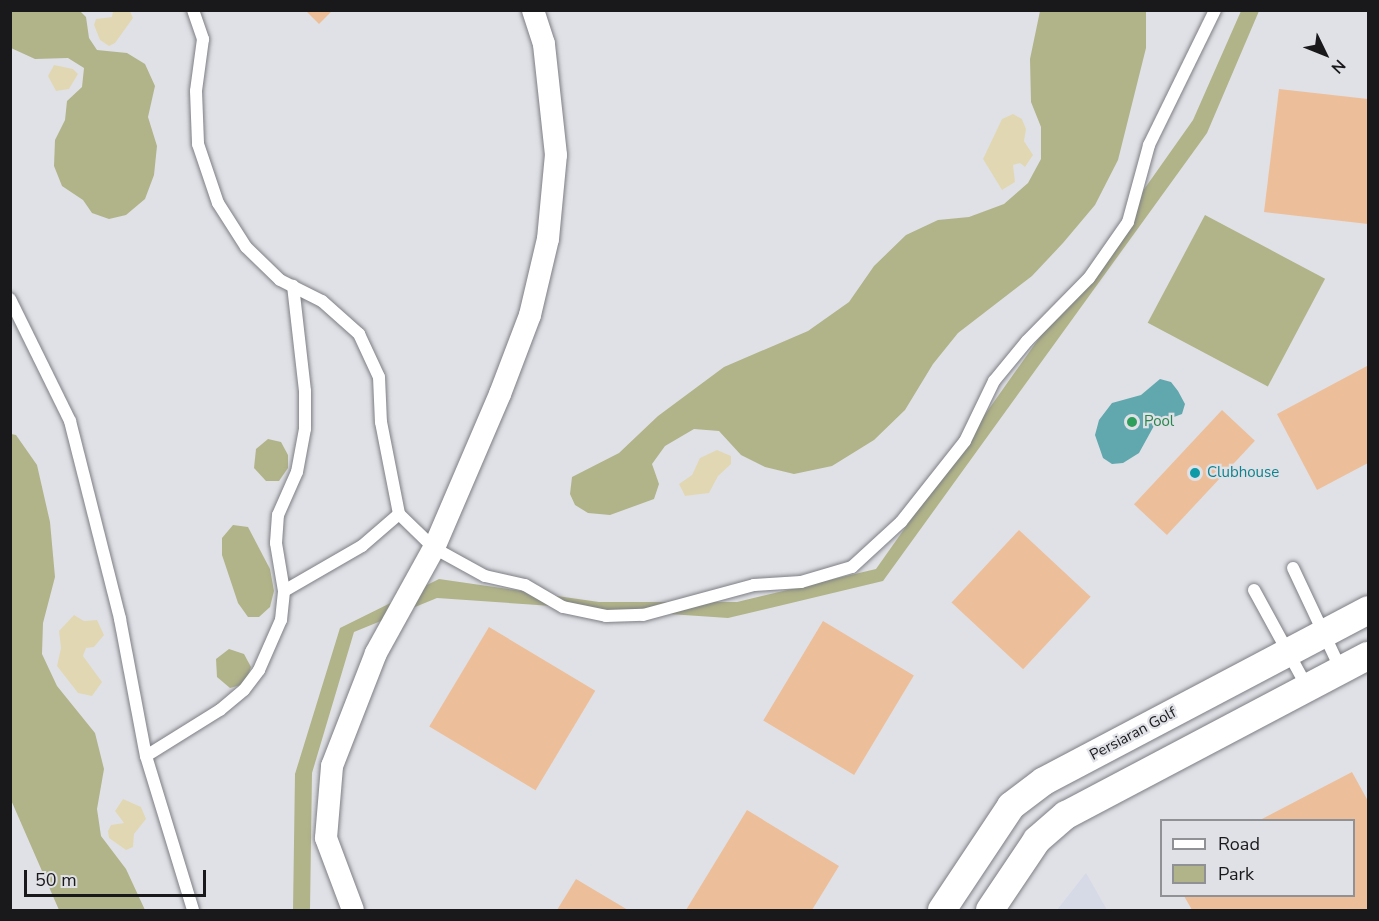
<!DOCTYPE html>
<html>
<head>
<meta charset="utf-8">
<style>
  body { margin:0 }
  #map { position:relative; width:1379px; height:921px; overflow:hidden; background:#e0e1e6; font-family:"Nunito Sans",sans-serif }
  div>[style] { position:absolute }
  .built>* { inset:0; background:#d6d9e6 }
  .green>* { inset:0; background:#b1b488; transform-origin:0 0 }
  .sand>* { inset:0; background:#e1d8b3 }
  .water>* { inset:0; background:#61a7ae }
  .building>* { inset:0; background:#ecbf9a; transform-origin:0 0 }
  .roads { filter:drop-shadow(0 0 2px #7d7f84) drop-shadow(0 0 2px #7d7f84) }
  .service>* { height:12px; margin:-6px; padding:0 6px; transform-origin:6px; border-radius:6px; background:#fff }
  .minor>* { height:22px; margin:-11px; padding:0 11px; transform-origin:11px; border-radius:11px; background:#fff }
  .tertiary>* { height:28px; margin:-14px; padding:0 14px; transform-origin:14px; border-radius:14px; background:#fff }
  .dots>* { width:16px; height:16px; translate:-50% -50%; box-sizing:border-box; border:3px solid #e0e1e6; border-radius:50% }
  span { translate:-50% -50%; white-space:nowrap; text-align:center; line-height:1.15; -webkit-text-stroke:4.5px #e0e1e6; paint-order:stroke }
  .leisure-label { font-size:15px; color:#27864d }
  .left { translate:0 -50%; text-align:left }
  .culture-label { font-size:15px; color:#0d838f }
  .street-label { font-size:15px; color:#19191b }
  .frame { position:absolute; inset:0; border:12px solid #19191b; pointer-events:none }
  .legend { position:absolute; left:1160px; top:819px; width:195px; height:78px; box-sizing:border-box; background:#e0e1e6; border:2px solid #909195; margin:0; padding:8px 10px; list-style:none; font-size:18px; color:#19191b }
  .legend li { display:flex; align-items:center; gap:12px; height:30px }
  .legend b { width:30px; border:2px solid #909195 }
  .north { position:absolute; left:1295px; top:24px; width:60px; height:60px; -webkit-text-stroke:4px #e0e1e6; paint-order:stroke; rotate:133deg; font-size:16px; font-weight:700; line-height:24px; text-align:center; color:#19191b }
  .north::after { content:''; display:block; margin:auto; width:21px; height:27px; background:#19191b; clip-path:polygon(50% 0,100% 100%,50% 72%,0 100%) }
  .scale { position:absolute; left:24px; top:870px; width:182px; height:27px; box-sizing:border-box; border:3px solid #19191b; border-top:0; padding-left:8px; font-size:18px; line-height:21px; white-space:nowrap; color:#19191b; -webkit-text-stroke:4px #e0e1e6; paint-order:stroke }
</style>
</head>
<body>
<div id="map">
  <div class="built">
    <i style="clip-path:polygon(1086px 873px,1107px 910px,1057px 910px)"></i>
  </div>
  <div class="green">
    <i style="clip-path:polygon(10px 11px,80px 11px,86px 17px,89px 38px,97px 50px,127px 53px,145px 64px,155px 86px,148px 117px,157px 146px,154px 175px,145px 199px,126px 215px,109px 219px,92px 213px,83px 200px,62px 186px,54px 166px,55px 140px,65px 120px,67px 101px,82px 87px,84px 68px,68px 58px,35px 59px,11px 48px)"></i>
    <i style="clip-path:polygon(1040px 11px,1146px 12px,1146px 48px,1118px 160px,1095px 205px,1063px 243px,1032px 276px,958px 333px,933px 364px,905px 410px,874px 440px,832px 466px,794px 474px,765px 467px,741px 455px,719px 431px,694px 429px,665px 446px,652px 464px,659px 484px,654px 499px,610px 515px,588px 513px,575px 505px,570px 494px,572px 477px,619px 453px,658px 416px,724px 367px,808px 331px,849px 302px,874px 266px,906px 235px,938px 220px,969px 217px,1004px 204px,1028px 183px,1041px 159px,1041px 127px,1031px 102px,1030px 59px)"></i>
    <i style="clip-path:polygon(1241px 11px,1259px 11px,1207px 133px,883px 581px,728px 618px,437px 598px,354px 632px,312px 773px,310px 910px,293px 910px,295px 774px,340px 628px,439px 579px,599px 602px,737px 602px,876px 569px,1193px 120px)"></i>
    <i style="left:1205px;top:215px;width:136px;height:122px;rotate:28deg"></i>
    <i style="clip-path:polygon(11px 434px,16px 435px,37px 465px,50px 522px,55px 577px,43px 623px,42px 654px,57px 686px,95px 733px,104px 769px,97px 809px,101px 836px,126px 869px,145px 910px,59px 910px,11px 800px)"></i>
    <i style="clip-path:polygon(268px 439px,281px 442px,288px 455px,288px 468px,279px 481px,266px 481px,254px 468px,256px 449px)"></i>
    <i style="clip-path:polygon(233px 525px,248px 527px,270px 569px,274px 591px,270px 607px,259px 617px,248px 617px,238px 603px,222px 555px,222px 538px)"></i>
    <i style="clip-path:polygon(229px 649px,244px 654px,251px 667px,245px 684px,230px 688px,217px 677px,216px 659px)"></i>
  </div>
  <div class="sand">
    <i style="clip-path:polygon(113px 11px,130px 11px,133px 18px,115px 43px,109px 46px,100px 40px,94px 25px,96px 19px,112px 17px)"></i>
    <i style="clip-path:polygon(54px 65px,73px 69px,78px 74px,69px 89px,56px 91px,48px 76px)"></i>
    <i style="clip-path:polygon(1013px 114px,1022px 119px,1026px 129px,1024px 141px,1033px 155px,1025px 167px,1020px 163px,1013px 165px,1015px 182px,1002px 190px,983px 159px,1002px 119px)"></i>
    <i style="clip-path:polygon(717px 450px,731px 456px,731px 464px,718px 476px,709px 493px,685px 496px,679px 484px,692px 475px,700px 458px)"></i>
    <i style="clip-path:polygon(74px 615px,84px 621px,97px 620px,104px 635px,94px 647px,86px 648px,83px 656px,102px 682px,92px 696px,78px 693px,57px 666px,61px 648px,59px 631px)"></i>
    <i style="clip-path:polygon(123px 799px,141px 807px,146px 819px,134px 834px,133px 847px,126px 850px,109px 838px,108px 831px,111px 825px,124px 823px,115px 811px)"></i>
  </div>
  <div class="water">
    <i style="clip-path:polygon(1160px 379px,1171px 382px,1178px 391px,1185px 404px,1182px 414px,1155px 424px,1139px 453px,1123px 463px,1112px 464px,1103px 458px,1095px 435px,1099px 420px,1112px 403px,1141px 395px)"></i>
  </div>
  <div class="building">
    <i style="clip-path:polygon(305px 10px,333px 10px,319px 24px)"></i>
    <i style="clip-path:polygon(1279px 89px,1368px 99px,1368px 224px,1264px 212px)"></i>
    <i style="clip-path:polygon(1367px 366px,1368px 463px,1317px 490px,1277px 414px)"></i>
    <i style="left:1222px;top:410px;width:45px;height:129px;rotate:43deg"></i>
    <i style="left:1019px;top:530px;width:98px;height:99px;rotate:43deg"></i>
    <i style="left:823px;top:621px;width:106px;height:116px;rotate:31deg"></i>
    <i style="left:489px;top:627px;width:124px;height:116px;rotate:31deg"></i>
    <i style="clip-path:polygon(1352px 772px,1368px 801px,1368px 910px,1192px 910px,1184px 896px,1354px 896px,1354px 820px,1260px 820px)"></i>
    <i style="clip-path:polygon(747px 810px,839px 866px,812px 910px,686px 910px)"></i>
    <i style="clip-path:polygon(576px 879px,628px 910px,557px 910px)"></i>
  </div>
  <div class="roads">
    <div class="service">
      <i style="left:193px;top:10px;width:31px;rotate:71deg"></i>
      <i style="left:203px;top:39px;width:52px;rotate:97.7deg"></i>
      <i style="left:196px;top:91px;width:53px;rotate:87.8deg"></i>
      <i style="left:198px;top:144px;width:62px;rotate:71.3deg"></i>
      <i style="left:218px;top:203px;width:52px;rotate:57.5deg"></i>
      <i style="left:246px;top:247px;width:47px;rotate:44.1deg"></i>
      <i style="left:280px;top:280px;width:47px;rotate:26.6deg"></i>
      <i style="left:322px;top:301px;width:50px;rotate:41.7deg"></i>
      <i style="left:359px;top:334px;width:47px;rotate:65.1deg"></i>
      <i style="left:379px;top:377px;width:45px;rotate:87.5deg"></i>
      <i style="left:381px;top:422px;width:94px;rotate:78.9deg"></i>
      <i style="left:399px;top:514px;width:49px;rotate:44.2deg"></i>
      <i style="left:434px;top:548px;width:58px;rotate:28.8deg"></i>
      <i style="left:485px;top:576px;width:41px;rotate:12.7deg"></i>
      <i style="left:525px;top:585px;width:44px;rotate:30.1deg"></i>
      <i style="left:563px;top:607px;width:44px;rotate:11.8deg"></i>
      <i style="left:606px;top:616px;width:37px;rotate:-2deg"></i>
      <i style="left:643px;top:615px;width:115px;rotate:-15.1deg"></i>
      <i style="left:754px;top:585px;width:47px;rotate:-3.7deg"></i>
      <i style="left:801px;top:582px;width:53px;rotate:-16.4deg"></i>
      <i style="left:852px;top:567px;width:67px;rotate:-42.6deg"></i>
      <i style="left:901px;top:522px;width:103px;rotate:-51.7deg"></i>
      <i style="left:965px;top:441px;width:67px;rotate:-64.2deg"></i>
      <i style="left:994px;top:381px;width:52px;rotate:-50.5deg"></i>
      <i style="left:1027px;top:341px;width:88px;rotate:-45.5deg"></i>
      <i style="left:1089px;top:278px;width:68px;rotate:-55.1deg"></i>
      <i style="left:1128px;top:222px;width:80px;rotate:-74.7deg"></i>
      <i style="left:1149px;top:145px;width:150px;rotate:-63.9deg"></i>
      <i style="left:10px;top:299px;width:136px;rotate:63.8deg"></i>
      <i style="left:70px;top:421px;width:204px;rotate:75.8deg"></i>
      <i style="left:120px;top:619px;width:139px;rotate:79.3deg"></i>
      <i style="left:146px;top:756px;width:161px;rotate:73deg"></i>
      <i style="left:1293px;top:568px;width:113px;rotate:64.8deg"></i>
      <i style="left:1254px;top:590px;width:111px;rotate:61.3deg"></i>
      <i style="left:284px;top:591px;width:90px;rotate:-30deg"></i>
      <i style="left:362px;top:546px;width:49px;rotate:-40.9deg"></i>
      <i style="left:146px;top:756px;width:87px;rotate:-31.9deg"></i>
      <i style="left:220px;top:710px;width:31px;rotate:-40deg"></i>
      <i style="left:244px;top:690px;width:25px;rotate:-53deg"></i>
      <i style="left:259px;top:670px;width:55px;rotate:-66.3deg"></i>
      <i style="left:281px;top:620px;width:29px;rotate:-84deg"></i>
      <i style="left:284px;top:591px;width:49px;rotate:-99.5deg"></i>
      <i style="left:276px;top:543px;width:28px;rotate:-86deg"></i>
      <i style="left:278px;top:515px;width:47px;rotate:-66.2deg"></i>
      <i style="left:297px;top:472px;width:44px;rotate:-79.5deg"></i>
      <i style="left:305px;top:429px;width:38px;rotate:-90deg"></i>
      <i style="left:305px;top:391px;width:106px;rotate:-96.5deg"></i>
    </div>
    <div class="minor">
      <i style="left:353px;top:910px;width:77px;rotate:-110.6deg"></i>
      <i style="left:326px;top:838px;width:72px;rotate:-85.2deg"></i>
      <i style="left:332px;top:766px;width:121px;rotate:-68.7deg"></i>
      <i style="left:376px;top:653px;width:120px;rotate:-61.1deg"></i>
      <i style="left:434px;top:548px;width:168px;rotate:-66.8deg"></i>
      <i style="left:500px;top:394px;width:85px;rotate:-69.2deg"></i>
      <i style="left:530px;top:315px;width:78px;rotate:-76.7deg"></i>
      <i style="left:548px;top:239px;width:84px;rotate:-84.6deg"></i>
      <i style="left:556px;top:155px;width:112px;rotate:-96.2deg"></i>
      <i style="left:544px;top:44px;width:36px;rotate:-108deg"></i>
    </div>
    <div class="tertiary">
      <i style="left:942px;top:910px;width:125px;rotate:-56.4deg"></i>
      <i style="left:1011px;top:806px;width:41px;rotate:-37.1deg"></i>
      <i style="left:1044px;top:781px;width:366px;rotate:-27.8deg"></i>
      <i style="left:990px;top:910px;width:84px;rotate:-56.1deg"></i>
      <i style="left:1037px;top:840px;width:38px;rotate:-41deg"></i>
      <i style="left:1066px;top:815px;width:341px;rotate:-27.8deg"></i>
    </div>
  </div>
  <div class="dots">
    <i style="left:1132px;top:422px;background:#2e9e5b"></i>
    <i style="left:1195px;top:473px;background:#0f9aa8"></i>
  </div>
  <div class="leisure-label">
    <span class="left" style="left:1144px;top:422px">Pool</span>
  </div>
  <div class="culture-label">
    <span class="left" style="left:1207px;top:473px">Clubhouse</span>
  </div>
  <div class="street-label">
    <span style="left:1133px;top:734px;rotate:-28deg">Persiaran Golf</span>
  </div>
  <div class="frame"></div>
  <ul class="legend">
  <li><b style="height:8px;background:#fff"></b>Road</li>
  <li><b style="height:16px;background:#b1b488"></b>Park</li>
  </ul>
  <div class="north">N</div>
  <div class="scale">50 m</div>
</div>
</body>
</html>
